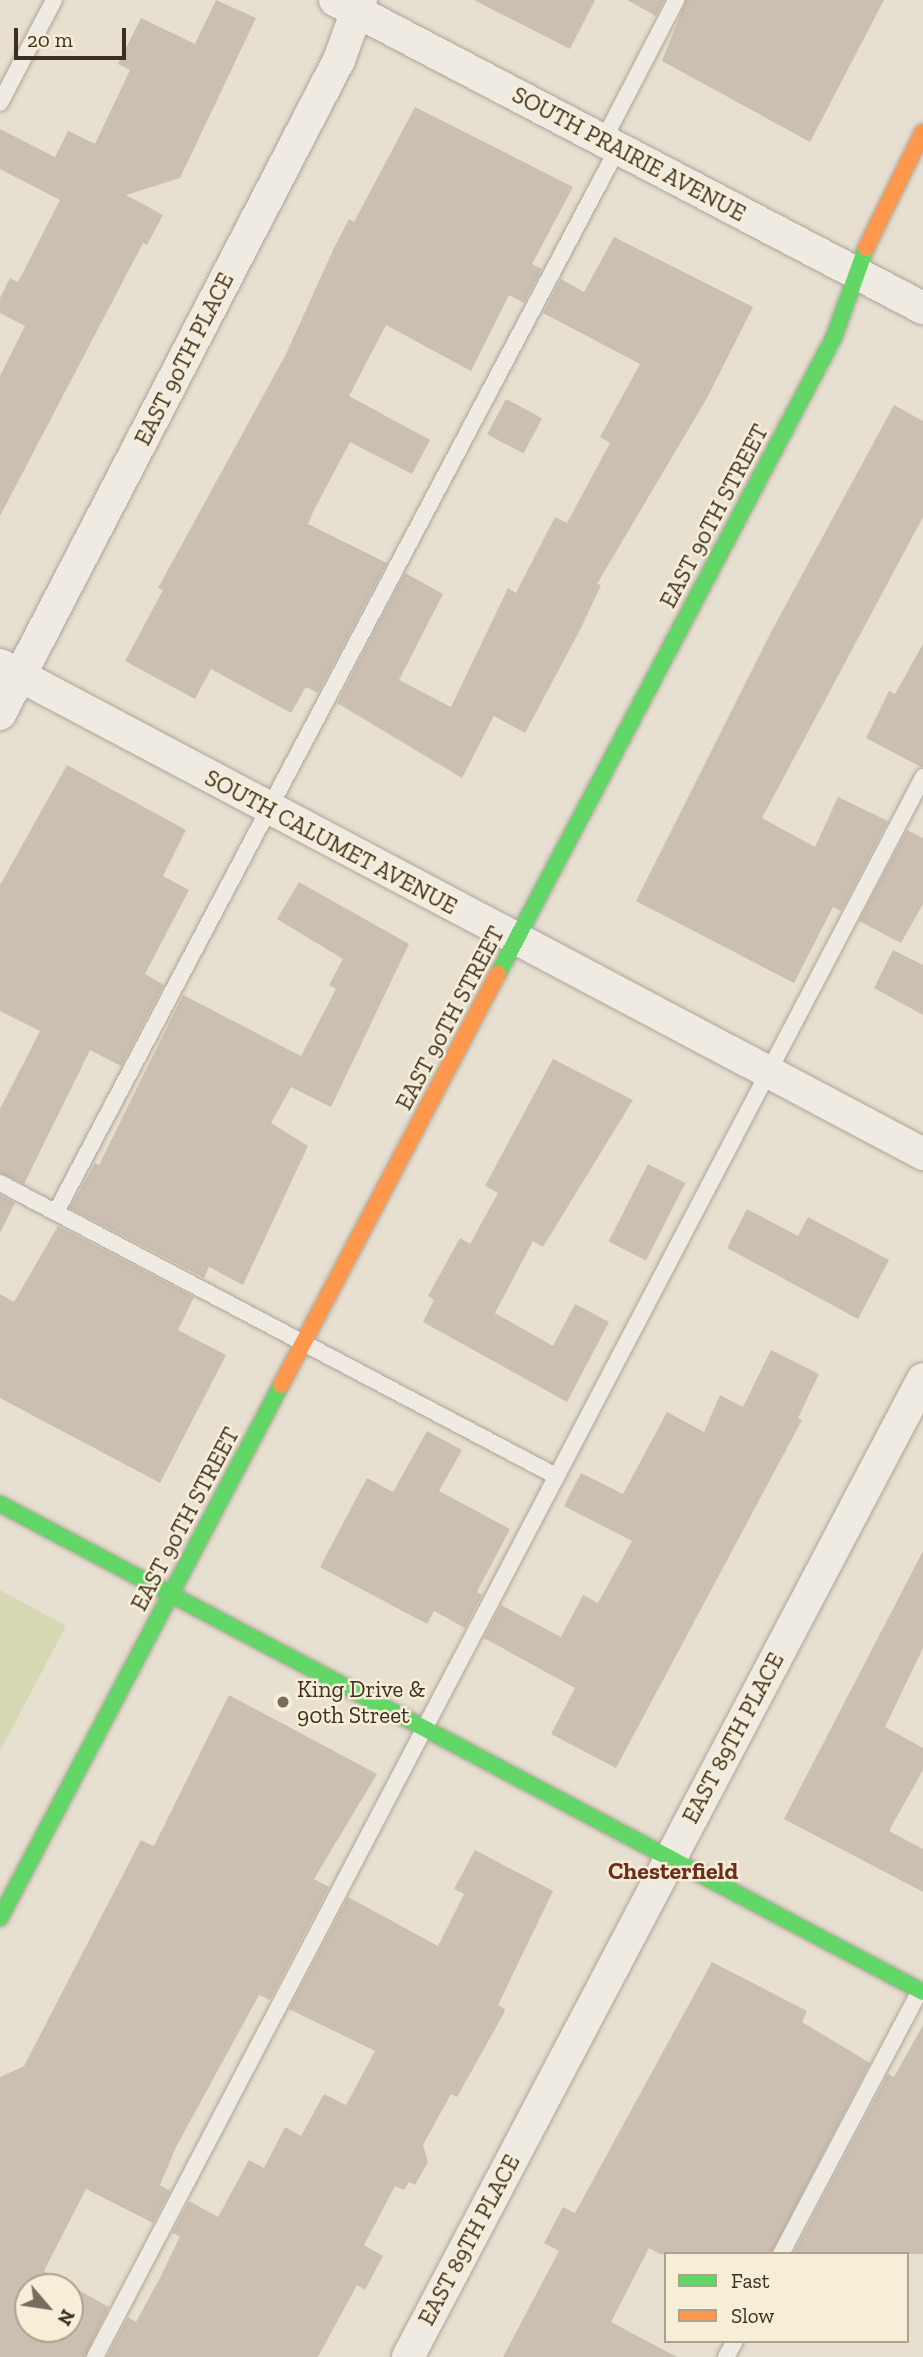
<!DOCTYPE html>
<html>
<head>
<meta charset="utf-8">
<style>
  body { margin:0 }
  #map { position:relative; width:923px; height:2357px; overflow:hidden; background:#e7e0d1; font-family:"Zilla Slab",serif }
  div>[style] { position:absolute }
  .green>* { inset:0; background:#d6d7b3 }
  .building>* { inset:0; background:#cbbfb2; transform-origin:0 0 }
  .roads { filter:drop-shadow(0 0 2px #ada599) drop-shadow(0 0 2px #ada599) }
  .lane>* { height:16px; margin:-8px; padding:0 8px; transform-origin:8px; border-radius:8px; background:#efebe3 }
  .street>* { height:32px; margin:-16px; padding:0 16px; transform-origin:16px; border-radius:16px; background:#efebe3 }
  .fast>* { height:16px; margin:-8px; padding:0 8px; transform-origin:8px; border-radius:8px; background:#63d668 }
  .slow>* { height:16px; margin:-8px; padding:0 8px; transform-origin:8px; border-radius:8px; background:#ff974d }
  .dots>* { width:19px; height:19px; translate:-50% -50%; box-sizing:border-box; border:4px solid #f7eed8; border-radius:50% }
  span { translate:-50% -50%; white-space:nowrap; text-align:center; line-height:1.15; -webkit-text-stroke:5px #f7eed8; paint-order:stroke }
  .street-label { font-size:23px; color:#3d2e20 }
  .poi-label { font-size:23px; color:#3d2e20 }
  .left { translate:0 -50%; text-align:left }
  .neighbourhood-label { font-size:24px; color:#6b2e1e; font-weight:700 }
  .legend { position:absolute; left:664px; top:2252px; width:245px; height:91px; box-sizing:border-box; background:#f7eed8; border:2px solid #ada18e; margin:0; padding:9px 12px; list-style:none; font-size:21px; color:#3d2e20 }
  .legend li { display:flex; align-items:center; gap:14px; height:35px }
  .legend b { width:35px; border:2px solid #ada18e }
  .north { position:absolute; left:14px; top:2273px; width:70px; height:70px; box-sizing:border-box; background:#f7eed8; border:2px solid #ada18e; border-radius:50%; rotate:119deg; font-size:19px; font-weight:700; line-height:28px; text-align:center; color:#3d2e20 }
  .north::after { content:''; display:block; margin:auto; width:24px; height:32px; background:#786c5e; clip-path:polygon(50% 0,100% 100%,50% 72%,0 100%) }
  .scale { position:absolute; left:14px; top:28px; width:112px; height:32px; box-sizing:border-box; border:4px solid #3d2e20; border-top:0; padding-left:9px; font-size:21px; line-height:24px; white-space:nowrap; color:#3d2e20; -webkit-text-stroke:5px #f7eed8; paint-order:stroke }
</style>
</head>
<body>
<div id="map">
  <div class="green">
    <i style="clip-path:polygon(0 1590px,66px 1626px,0 1751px)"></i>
  </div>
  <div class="building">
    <i style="clip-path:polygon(216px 0,256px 18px,180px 178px,126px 195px,163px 215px,147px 245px,143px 243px,0 516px,0 376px,25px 326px,0 313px,0 298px,10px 278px,18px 282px,60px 200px,0 169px,0 129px,55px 157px,68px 131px,95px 144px,130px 70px,118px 64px,141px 18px,195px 44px)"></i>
    <i style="clip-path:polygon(474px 0,595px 0,570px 49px)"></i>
    <i style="clip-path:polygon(627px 0,664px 0,656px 16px)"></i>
    <i style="clip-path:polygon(686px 0,884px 0,810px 142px,662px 61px)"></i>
    <i style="clip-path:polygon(415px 107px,573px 187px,532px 264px,542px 269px,524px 303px,509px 295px,471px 371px,386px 325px,349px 396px,430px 440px,412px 474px,350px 442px,313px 512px,308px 524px,387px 563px,318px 693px,306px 687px,291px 713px,211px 669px,195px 699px,125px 661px,163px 590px,158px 588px,286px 354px,334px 248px,349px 219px,354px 222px)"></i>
    <i style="clip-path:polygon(614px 237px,753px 307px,707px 398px,597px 584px,601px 585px,581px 628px,525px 733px,494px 716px,462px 778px,337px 703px,405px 573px,443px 594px,399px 680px,451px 707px,508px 588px,516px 593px,555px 517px,567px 523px,610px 443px,600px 437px,640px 364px,543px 313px,561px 279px,584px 292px)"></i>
    <i style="left:506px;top:399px;width:41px;height:40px;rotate:28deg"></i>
    <i style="clip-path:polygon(894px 405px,923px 421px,923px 517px,762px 818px,815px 847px,838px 797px,888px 821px,841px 911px,833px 907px,794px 983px,636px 901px,770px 634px)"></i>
    <i style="clip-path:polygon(923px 644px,923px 767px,921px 767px,866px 738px,889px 691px,895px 694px)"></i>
    <i style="clip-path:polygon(67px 765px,186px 830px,163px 876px,189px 890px,145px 974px,164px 985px,121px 1066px,90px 1050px,24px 1184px,0 1173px,0 1109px,40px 1031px,0 1011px,0 885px)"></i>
    <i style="clip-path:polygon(907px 830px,923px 838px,923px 904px,901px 943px,859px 921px)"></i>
    <i style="clip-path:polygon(299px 882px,409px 944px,331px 1107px,291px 1087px,271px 1123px,308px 1146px,243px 1285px,209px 1267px,204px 1278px,70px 1208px,95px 1163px,99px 1165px,183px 995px,301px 1056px,336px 989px,329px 985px,343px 959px,277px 919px)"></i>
    <i style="clip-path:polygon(893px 950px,923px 965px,923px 1015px,874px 988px)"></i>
    <i style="clip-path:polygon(553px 1059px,633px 1100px,543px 1247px,533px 1241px,495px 1313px,553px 1346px,575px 1304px,609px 1322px,567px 1402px,423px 1322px,434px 1300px,428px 1296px,460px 1238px,470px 1244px,498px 1193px,485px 1186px)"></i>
    <i style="left:648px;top:1164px;width:42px;height:87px;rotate:27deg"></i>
    <i style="clip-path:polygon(0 1195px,15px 1203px,0 1233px)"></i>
    <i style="clip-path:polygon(747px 1209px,798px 1236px,808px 1217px,889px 1260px,858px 1319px,727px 1248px)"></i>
    <i style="clip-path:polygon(58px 1226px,194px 1297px,178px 1330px,226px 1355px,160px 1483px,0 1398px,0 1294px,14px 1302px)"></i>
    <i style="clip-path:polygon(771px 1350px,819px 1374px,798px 1418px,802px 1420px,616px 1768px,551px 1734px,575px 1688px,484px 1638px,501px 1605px,561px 1637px,583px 1595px,598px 1603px,632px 1541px,564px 1506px,581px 1473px,623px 1494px,667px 1412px,704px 1432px,720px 1395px,743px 1407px)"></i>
    <i style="clip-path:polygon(427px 1431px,462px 1450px,439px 1491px,510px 1529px,477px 1592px,482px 1595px,465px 1628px,434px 1611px,427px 1624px,320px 1567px,367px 1478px,393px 1492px)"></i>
    <i style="clip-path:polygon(923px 1551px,923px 1648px,885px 1727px,923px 1748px,923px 1770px,889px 1831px,923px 1849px,923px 1892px,784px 1819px)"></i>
    <i style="clip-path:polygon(evenodd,229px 1695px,377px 1774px,314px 1879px,329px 1887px,270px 2000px,259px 1995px,176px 2147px,160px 2185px,170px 2191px,153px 2223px,86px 2189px,44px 2271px,109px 2307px,85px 2357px,0 2357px,0 2077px,24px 2066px,141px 1840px,154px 1846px,229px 1695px,28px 2287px,70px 2287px,70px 2329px,28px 2329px,28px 2287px)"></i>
    <i style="clip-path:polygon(475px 1850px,553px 1891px,498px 2005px,505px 2009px,503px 2015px,457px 2097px,451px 2094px,423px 2145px,428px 2162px,415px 2185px,409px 2182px,404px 2190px,395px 2186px,364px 2245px,383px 2256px,365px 2290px,357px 2285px,318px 2357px,107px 2357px,128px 2317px,136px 2322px,161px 2276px,180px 2236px,172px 2233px,189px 2201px,218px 2217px,249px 2160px,264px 2168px,285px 2127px,301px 2136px,324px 2094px,346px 2105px,375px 2051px,289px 2009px,348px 1897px,438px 1946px,464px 1894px,454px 1889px)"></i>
    <i style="clip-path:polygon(712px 1962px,807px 2011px,802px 2022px,870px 2063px,771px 2254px,660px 2254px,649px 2248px,611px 2322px,677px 2357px,503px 2357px,559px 2251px,544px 2243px,563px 2207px,575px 2213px)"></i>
    <i style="clip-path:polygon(923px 2025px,923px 2254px,793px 2254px,888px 2074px,894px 2077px)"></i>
  </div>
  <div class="roads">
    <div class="lane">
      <i style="left:0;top:103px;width:116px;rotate:-62.3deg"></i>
      <i style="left:603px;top:141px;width:159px;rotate:-62.6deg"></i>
      <i style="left:0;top:1183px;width:628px;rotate:27.79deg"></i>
      <i style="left:56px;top:1212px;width:1203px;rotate:-62.16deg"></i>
      <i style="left:781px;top:2254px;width:298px;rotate:-62.2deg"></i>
      <i style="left:95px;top:2357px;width:1784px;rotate:-62.34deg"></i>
      <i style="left:726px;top:2357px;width:18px;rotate:-61deg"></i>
    </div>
    <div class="street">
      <i style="left:335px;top:0;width:664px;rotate:27.65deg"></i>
      <i style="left:0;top:665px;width:1045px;rotate:27.91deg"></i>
      <i style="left:0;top:714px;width:737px;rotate:-62.6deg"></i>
      <i style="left:339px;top:60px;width:64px;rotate:-69.9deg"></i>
      <i style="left:408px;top:2357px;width:1105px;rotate:-62.23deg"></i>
    </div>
    <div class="fast">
      <i style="left:498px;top:974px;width:720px;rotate:-62.19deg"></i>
      <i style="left:834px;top:337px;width:95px;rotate:-70.2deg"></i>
      <i style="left:0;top:1504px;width:1044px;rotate:27.87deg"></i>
      <i style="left:0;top:1918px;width:603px;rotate:-62.2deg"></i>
    </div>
    <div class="slow">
      <i style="left:866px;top:248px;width:129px;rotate:-63.8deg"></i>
      <i style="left:281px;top:1385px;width:465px;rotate:-62.2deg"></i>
    </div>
  </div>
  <div class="dots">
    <i style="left:283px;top:1702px;background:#786c5e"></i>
  </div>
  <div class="street-label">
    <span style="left:629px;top:154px;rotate:28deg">SOUTH PRAIRIE AVENUE</span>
    <span style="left:184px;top:359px;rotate:-63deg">EAST 90TH PLACE</span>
    <span style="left:714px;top:516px;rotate:-62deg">EAST 90TH STREET</span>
    <span style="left:331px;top:842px;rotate:28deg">SOUTH CALUMET AVENUE</span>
    <span style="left:450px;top:1018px;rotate:-62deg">EAST 90TH STREET</span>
    <span style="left:185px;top:1519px;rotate:-62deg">EAST 90TH STREET</span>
    <span style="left:733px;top:1738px;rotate:-62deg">EAST 89TH PLACE</span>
    <span style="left:469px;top:2240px;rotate:-62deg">EAST 89TH PLACE</span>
  </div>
  <div class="poi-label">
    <span class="left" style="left:297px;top:1702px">King Drive &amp;<br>90th Street</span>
  </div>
  <div class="neighbourhood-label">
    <span style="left:673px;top:1871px">Chesterfield</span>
  </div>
  <ul class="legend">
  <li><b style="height:9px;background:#63d668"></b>Fast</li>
  <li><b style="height:9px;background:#ff974d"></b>Slow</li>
  </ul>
  <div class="north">N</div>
  <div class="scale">20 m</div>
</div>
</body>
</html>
